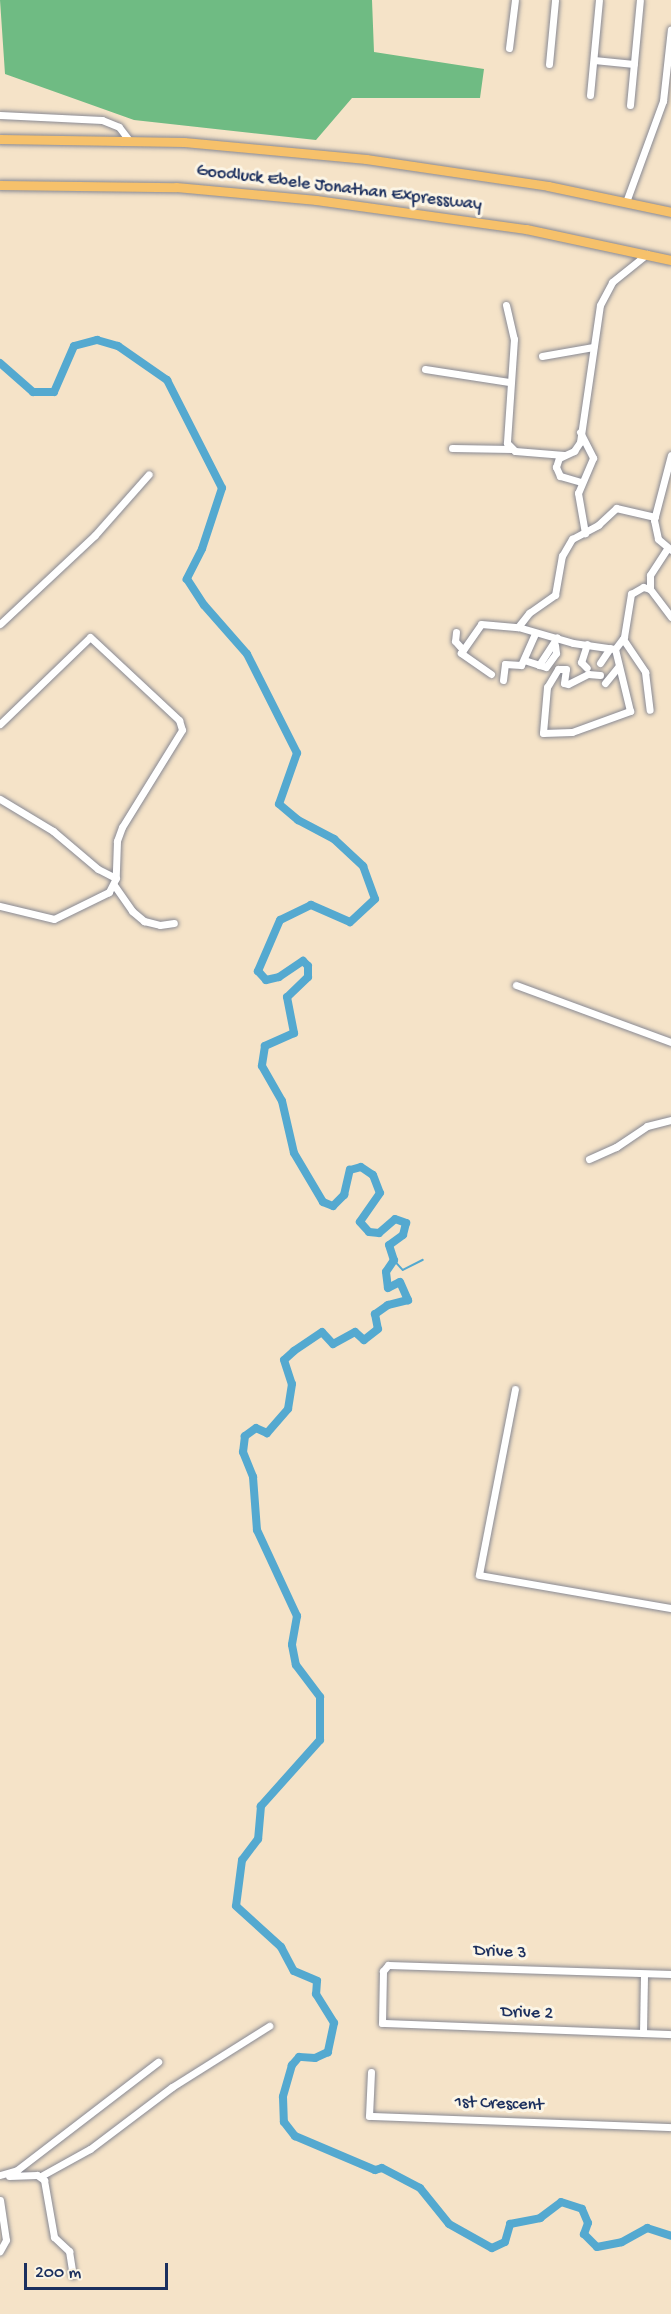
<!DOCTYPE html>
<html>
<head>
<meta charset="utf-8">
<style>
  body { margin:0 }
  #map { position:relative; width:671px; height:2314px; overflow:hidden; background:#f5e3c8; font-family:"Gochi Hand",sans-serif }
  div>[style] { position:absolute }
  .forest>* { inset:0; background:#6fbb83 }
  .stream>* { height:1.5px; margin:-0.75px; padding:0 0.75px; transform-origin:0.75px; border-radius:0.75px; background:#54a9d0 }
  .river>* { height:8px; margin:-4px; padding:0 4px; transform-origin:4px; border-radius:4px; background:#54a9d0 }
  .roads { filter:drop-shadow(0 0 2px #888993) drop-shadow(0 0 2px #888993) }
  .minor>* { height:7px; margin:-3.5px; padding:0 3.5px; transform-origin:3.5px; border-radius:3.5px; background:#fff }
  .major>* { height:9px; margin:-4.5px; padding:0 4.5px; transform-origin:4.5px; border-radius:4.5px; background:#f6c16b }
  span { translate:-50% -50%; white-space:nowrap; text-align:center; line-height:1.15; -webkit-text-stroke:6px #fcf5e5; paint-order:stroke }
  .street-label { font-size:18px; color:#1b2f5e }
  .scale { position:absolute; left:24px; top:2263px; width:144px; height:27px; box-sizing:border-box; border:3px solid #1b2f5e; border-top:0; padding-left:8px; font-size:18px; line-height:21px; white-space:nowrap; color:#1b2f5e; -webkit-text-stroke:4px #fcf5e5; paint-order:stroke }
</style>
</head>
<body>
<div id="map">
  <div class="forest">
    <i style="clip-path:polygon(0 0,372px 0,374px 52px,484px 69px,480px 98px,352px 98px,316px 140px,134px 120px,5px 74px)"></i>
  </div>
  <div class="stream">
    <i style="left:394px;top:1260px;width:13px;rotate:48deg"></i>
    <i style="left:403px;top:1270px;width:22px;rotate:-27deg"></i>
  </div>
  <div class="river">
    <i style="left:0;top:363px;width:44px;rotate:41.3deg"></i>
    <i style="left:33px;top:392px;width:21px"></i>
    <i style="left:54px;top:392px;width:50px;rotate:-66.5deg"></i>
    <i style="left:74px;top:346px;width:24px;rotate:-15deg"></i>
    <i style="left:97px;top:340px;width:22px;rotate:16deg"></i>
    <i style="left:118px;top:346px;width:60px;rotate:34.8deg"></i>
    <i style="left:167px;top:380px;width:121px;rotate:63deg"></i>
    <i style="left:222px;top:488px;width:64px;rotate:108.2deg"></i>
    <i style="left:202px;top:549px;width:34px;rotate:117deg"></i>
    <i style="left:187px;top:579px;width:31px;rotate:57deg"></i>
    <i style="left:204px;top:605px;width:65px;rotate:48.7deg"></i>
    <i style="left:247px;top:654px;width:111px;rotate:63.2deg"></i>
    <i style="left:297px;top:753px;width:54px;rotate:109.4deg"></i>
    <i style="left:279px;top:804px;width:25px;rotate:40deg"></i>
    <i style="left:298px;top:820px;width:41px;rotate:27.8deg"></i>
    <i style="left:334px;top:839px;width:40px;rotate:43deg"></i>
    <i style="left:363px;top:866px;width:35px;rotate:70deg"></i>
    <i style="left:375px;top:899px;width:34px;rotate:137deg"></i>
    <i style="left:350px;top:922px;width:43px;rotate:-156.4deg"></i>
    <i style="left:311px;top:905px;width:34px;rotate:154deg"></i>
    <i style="left:280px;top:920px;width:56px;rotate:113.3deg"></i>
    <i style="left:258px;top:971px;width:12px;rotate:48deg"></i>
    <i style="left:266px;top:980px;width:13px;rotate:-13deg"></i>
    <i style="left:279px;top:977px;width:29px;rotate:-34deg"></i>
    <i style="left:303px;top:961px;width:7px;rotate:45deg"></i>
    <i style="left:308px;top:966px;width:11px;rotate:90deg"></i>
    <i style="left:308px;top:977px;width:29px;rotate:136deg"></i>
    <i style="left:287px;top:997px;width:37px;rotate:79deg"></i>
    <i style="left:294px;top:1033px;width:32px;rotate:156deg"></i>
    <i style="left:265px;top:1046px;width:20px;rotate:99deg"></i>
    <i style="left:262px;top:1066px;width:40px;rotate:60.3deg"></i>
    <i style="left:282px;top:1101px;width:53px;rotate:77deg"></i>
    <i style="left:294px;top:1153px;width:57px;rotate:59.4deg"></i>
    <i style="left:323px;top:1202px;width:11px;rotate:22deg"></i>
    <i style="left:333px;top:1206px;width:16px;rotate:-45deg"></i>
    <i style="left:344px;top:1195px;width:26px;rotate:-77deg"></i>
    <i style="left:350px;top:1170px;width:11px;rotate:-15deg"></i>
    <i style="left:361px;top:1167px;width:14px;rotate:34deg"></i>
    <i style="left:373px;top:1175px;width:19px;rotate:69deg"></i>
    <i style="left:380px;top:1193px;width:35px;rotate:125deg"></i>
    <i style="left:360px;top:1222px;width:13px;rotate:48deg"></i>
    <i style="left:369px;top:1232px;width:10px;rotate:6deg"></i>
    <i style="left:379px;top:1233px;width:21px;rotate:-41deg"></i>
    <i style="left:395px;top:1219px;width:12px;rotate:20deg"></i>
    <i style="left:406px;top:1223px;width:12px;rotate:104deg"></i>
    <i style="left:403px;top:1235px;width:17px;rotate:144deg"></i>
    <i style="left:389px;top:1245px;width:16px;rotate:72deg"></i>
    <i style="left:394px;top:1260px;width:14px;rotate:124deg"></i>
    <i style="left:386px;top:1272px;width:16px;rotate:83deg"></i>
    <i style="left:388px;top:1288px;width:13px;rotate:-27deg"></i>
    <i style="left:400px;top:1282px;width:20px;rotate:66deg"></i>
    <i style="left:408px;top:1300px;width:21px;rotate:166deg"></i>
    <i style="left:388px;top:1305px;width:16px;rotate:145deg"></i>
    <i style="left:375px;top:1314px;width:15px;rotate:79deg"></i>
    <i style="left:378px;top:1329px;width:18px;rotate:142deg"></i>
    <i style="left:364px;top:1340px;width:12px;rotate:-138deg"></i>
    <i style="left:355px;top:1332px;width:25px;rotate:151deg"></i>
    <i style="left:333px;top:1344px;width:16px;rotate:-133deg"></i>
    <i style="left:322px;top:1332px;width:34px;rotate:146deg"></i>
    <i style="left:294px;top:1351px;width:13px;rotate:138deg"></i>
    <i style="left:284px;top:1360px;width:25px;rotate:72deg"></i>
    <i style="left:292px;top:1384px;width:25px;rotate:99deg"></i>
    <i style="left:288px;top:1409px;width:32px;rotate:131deg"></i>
    <i style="left:267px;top:1433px;width:12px;rotate:-156deg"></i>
    <i style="left:256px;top:1428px;width:14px;rotate:144deg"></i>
    <i style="left:245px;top:1436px;width:16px;rotate:97deg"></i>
    <i style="left:243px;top:1452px;width:27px;rotate:68deg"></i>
    <i style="left:253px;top:1477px;width:53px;rotate:85.7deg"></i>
    <i style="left:257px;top:1530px;width:95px;rotate:65.1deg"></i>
    <i style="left:297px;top:1616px;width:29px;rotate:100deg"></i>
    <i style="left:292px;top:1645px;width:20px;rotate:79deg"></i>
    <i style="left:296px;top:1665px;width:40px;rotate:53deg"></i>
    <i style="left:320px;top:1697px;width:43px;rotate:90deg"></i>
    <i style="left:320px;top:1740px;width:89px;rotate:131.8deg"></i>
    <i style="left:261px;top:1806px;width:33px;rotate:95deg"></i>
    <i style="left:258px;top:1839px;width:26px;rotate:127deg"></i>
    <i style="left:242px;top:1860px;width:46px;rotate:97.4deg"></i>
    <i style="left:236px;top:1906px;width:61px;rotate:42.3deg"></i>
    <i style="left:281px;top:1947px;width:27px;rotate:62deg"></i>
    <i style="left:294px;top:1971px;width:25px;rotate:23deg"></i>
    <i style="left:317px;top:1981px;width:13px;rotate:94deg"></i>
    <i style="left:316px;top:1994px;width:34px;rotate:58deg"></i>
    <i style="left:334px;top:2023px;width:30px;rotate:102deg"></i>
    <i style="left:328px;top:2052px;width:14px;rotate:155deg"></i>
    <i style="left:315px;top:2058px;width:16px;rotate:-176deg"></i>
    <i style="left:299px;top:2057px;width:11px;rotate:131deg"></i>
    <i style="left:292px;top:2065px;width:33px;rotate:106deg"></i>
    <i style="left:283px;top:2097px;width:25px;rotate:88deg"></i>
    <i style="left:284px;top:2122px;width:18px;rotate:52deg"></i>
    <i style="left:295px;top:2136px;width:87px;rotate:23deg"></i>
    <i style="left:375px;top:2170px;width:7px;rotate:-16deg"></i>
    <i style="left:382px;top:2168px;width:43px;rotate:27.8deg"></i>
    <i style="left:420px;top:2188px;width:46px;rotate:51.1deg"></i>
    <i style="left:449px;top:2224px;width:49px;rotate:29.2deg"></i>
    <i style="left:492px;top:2248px;width:14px;rotate:-25deg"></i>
    <i style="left:505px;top:2242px;width:19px;rotate:-74deg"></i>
    <i style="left:510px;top:2224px;width:31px;rotate:-11deg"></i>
    <i style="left:540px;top:2218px;width:26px;rotate:-37deg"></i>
    <i style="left:561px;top:2202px;width:22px;rotate:18deg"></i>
    <i style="left:582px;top:2209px;width:15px;rotate:67deg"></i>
    <i style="left:588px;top:2223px;width:12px;rotate:110deg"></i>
    <i style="left:584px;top:2234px;width:18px;rotate:45deg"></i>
    <i style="left:597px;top:2247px;width:25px;rotate:-11deg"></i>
    <i style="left:622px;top:2242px;width:29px;rotate:-29deg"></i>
    <i style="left:647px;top:2228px;width:25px;rotate:18deg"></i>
  </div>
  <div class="roads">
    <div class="minor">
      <i style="left:509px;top:48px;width:48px;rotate:-82.9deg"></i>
      <i style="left:594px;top:60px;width:40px;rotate:5.7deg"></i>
      <i style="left:549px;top:64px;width:64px;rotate:-84.6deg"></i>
      <i style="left:590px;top:95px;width:95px;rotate:-84.6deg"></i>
      <i style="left:630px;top:105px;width:105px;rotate:-84.6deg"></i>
      <i style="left:0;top:115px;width:102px;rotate:2.8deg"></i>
      <i style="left:102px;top:120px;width:18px;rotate:22deg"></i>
      <i style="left:119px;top:127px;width:15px;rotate:53deg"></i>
      <i style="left:626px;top:202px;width:108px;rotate:-69.9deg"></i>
      <i style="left:663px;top:101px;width:72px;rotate:-83.7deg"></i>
      <i style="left:506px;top:305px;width:35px;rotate:77deg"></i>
      <i style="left:514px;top:339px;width:104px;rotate:93.9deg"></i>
      <i style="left:507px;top:443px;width:11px;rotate:45deg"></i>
      <i style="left:515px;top:451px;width:49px;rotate:4.7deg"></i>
      <i style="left:542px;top:356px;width:52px;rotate:-10deg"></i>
      <i style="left:425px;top:369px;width:85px;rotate:8.8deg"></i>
      <i style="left:580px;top:432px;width:29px;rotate:63deg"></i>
      <i style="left:593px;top:458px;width:38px;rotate:113deg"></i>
      <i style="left:578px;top:493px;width:41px;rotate:80.1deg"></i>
      <i style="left:452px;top:448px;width:60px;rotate:1deg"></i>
      <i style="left:671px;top:455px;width:67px;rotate:104.7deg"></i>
      <i style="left:654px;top:520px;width:19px;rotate:78deg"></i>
      <i style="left:658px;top:539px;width:17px;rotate:40deg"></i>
      <i style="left:581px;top:482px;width:22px;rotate:-164deg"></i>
      <i style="left:560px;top:476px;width:10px;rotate:-114deg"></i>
      <i style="left:556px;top:467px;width:9px;rotate:-72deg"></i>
      <i style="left:559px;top:458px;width:17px;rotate:-25deg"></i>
      <i style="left:574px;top:451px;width:11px;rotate:-56deg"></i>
      <i style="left:580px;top:442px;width:138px;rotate:-81.7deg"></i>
      <i style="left:600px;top:305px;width:26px;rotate:-62deg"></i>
      <i style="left:612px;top:282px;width:45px;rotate:-38.7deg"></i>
      <i style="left:650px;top:589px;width:14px;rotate:-90deg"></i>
      <i style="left:650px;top:575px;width:31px;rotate:-57deg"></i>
      <i style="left:0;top:624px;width:130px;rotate:-43.1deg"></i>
      <i style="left:95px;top:535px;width:81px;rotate:-48.5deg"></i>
      <i style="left:518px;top:627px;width:18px;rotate:-52deg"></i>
      <i style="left:529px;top:613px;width:32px;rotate:-35deg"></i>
      <i style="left:555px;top:595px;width:40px;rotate:-80deg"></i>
      <i style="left:562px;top:556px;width:20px;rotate:-60deg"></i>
      <i style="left:572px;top:539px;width:30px;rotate:-28deg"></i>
      <i style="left:598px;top:525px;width:25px;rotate:-43deg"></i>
      <i style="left:616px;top:508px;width:40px;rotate:13deg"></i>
      <i style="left:456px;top:632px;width:9px;rotate:96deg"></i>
      <i style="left:455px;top:641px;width:12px;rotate:48deg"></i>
      <i style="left:623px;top:639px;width:40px;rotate:56deg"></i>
      <i style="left:645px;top:672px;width:38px;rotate:83deg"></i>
      <i style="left:587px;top:644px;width:19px;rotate:108deg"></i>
      <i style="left:581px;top:662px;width:8px;rotate:45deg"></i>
      <i style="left:524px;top:660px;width:16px;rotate:18deg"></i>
      <i style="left:539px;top:665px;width:33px;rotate:-57deg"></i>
      <i style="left:600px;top:663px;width:18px;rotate:-56deg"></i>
      <i style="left:539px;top:665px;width:7px;rotate:16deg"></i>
      <i style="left:546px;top:667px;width:17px;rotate:-54deg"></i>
      <i style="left:556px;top:653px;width:8px;rotate:-97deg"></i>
      <i style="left:491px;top:674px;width:37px;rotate:-145deg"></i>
      <i style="left:461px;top:653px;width:35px;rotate:-55deg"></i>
      <i style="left:481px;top:624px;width:37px;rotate:5deg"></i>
      <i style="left:518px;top:627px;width:57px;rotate:16.2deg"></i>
      <i style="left:573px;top:643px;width:42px;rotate:8.1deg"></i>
      <i style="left:615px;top:649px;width:15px;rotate:-53deg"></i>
      <i style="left:624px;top:637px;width:44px;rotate:-80.8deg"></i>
      <i style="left:631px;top:594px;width:14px;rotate:-30deg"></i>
      <i style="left:643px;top:587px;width:7px;rotate:16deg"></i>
      <i style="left:650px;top:589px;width:35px;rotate:53deg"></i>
      <i style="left:600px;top:675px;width:12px;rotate:-175deg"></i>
      <i style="left:588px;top:674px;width:22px;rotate:153deg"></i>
      <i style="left:568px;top:684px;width:4px;rotate:-166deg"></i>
      <i style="left:564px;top:683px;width:14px;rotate:-82deg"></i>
      <i style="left:566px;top:669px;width:8px;rotate:180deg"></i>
      <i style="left:558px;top:669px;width:21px;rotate:121deg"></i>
      <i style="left:547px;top:687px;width:46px;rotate:95deg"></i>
      <i style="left:543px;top:733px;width:29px;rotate:-2deg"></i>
      <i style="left:572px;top:732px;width:62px;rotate:-19.9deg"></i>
      <i style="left:630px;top:711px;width:64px;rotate:-103.6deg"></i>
      <i style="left:503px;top:680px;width:16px;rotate:-83deg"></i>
      <i style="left:505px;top:664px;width:16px;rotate:4deg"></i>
      <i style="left:521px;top:665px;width:35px;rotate:-66deg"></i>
      <i style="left:605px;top:683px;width:21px;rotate:-51deg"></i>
      <i style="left:0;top:724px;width:125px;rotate:-44deg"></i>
      <i style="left:90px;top:637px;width:122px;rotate:43deg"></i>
      <i style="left:179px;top:720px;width:10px;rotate:73deg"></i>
      <i style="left:182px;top:730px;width:114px;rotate:121.7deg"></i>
      <i style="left:122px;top:827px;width:15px;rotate:110deg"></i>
      <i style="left:117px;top:841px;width:37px;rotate:92deg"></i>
      <i style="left:116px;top:878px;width:16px;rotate:117deg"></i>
      <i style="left:109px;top:892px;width:61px;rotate:153.9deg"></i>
      <i style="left:54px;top:919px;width:56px;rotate:-166.5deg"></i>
      <i style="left:0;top:799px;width:62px;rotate:31.1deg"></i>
      <i style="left:53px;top:831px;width:59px;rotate:40.2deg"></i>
      <i style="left:98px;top:869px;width:20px;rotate:27deg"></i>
      <i style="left:114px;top:885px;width:32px;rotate:55deg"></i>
      <i style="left:132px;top:911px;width:16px;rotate:40deg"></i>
      <i style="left:144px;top:921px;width:16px;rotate:14deg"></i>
      <i style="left:160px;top:925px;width:14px;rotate:-8deg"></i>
      <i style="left:516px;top:985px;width:165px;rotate:20.2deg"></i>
      <i style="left:589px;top:1159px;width:30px;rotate:-24deg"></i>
      <i style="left:616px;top:1147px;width:37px;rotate:-34deg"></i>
      <i style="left:647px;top:1126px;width:25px;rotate:-14deg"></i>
      <i style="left:515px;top:1389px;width:189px;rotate:101deg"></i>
      <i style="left:479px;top:1575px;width:195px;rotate:9.8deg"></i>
      <i style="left:671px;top:1974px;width:283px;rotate:-178.2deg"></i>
      <i style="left:388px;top:1965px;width:8px;rotate:130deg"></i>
      <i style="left:383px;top:1971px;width:52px;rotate:91.1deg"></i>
      <i style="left:382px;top:2023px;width:289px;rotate:2.2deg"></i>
      <i style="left:643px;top:2033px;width:59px;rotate:-89deg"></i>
      <i style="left:371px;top:2072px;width:44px;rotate:92.6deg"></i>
      <i style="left:369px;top:2116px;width:302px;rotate:2.1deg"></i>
      <i style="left:0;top:2175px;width:18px;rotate:-16deg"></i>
      <i style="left:17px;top:2170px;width:178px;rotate:-37.5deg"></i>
      <i style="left:9px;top:2176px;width:28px;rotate:-2deg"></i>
      <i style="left:37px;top:2175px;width:9px;rotate:36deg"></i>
      <i style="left:44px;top:2180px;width:58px;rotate:80deg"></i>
      <i style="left:54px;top:2237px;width:21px;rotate:43deg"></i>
      <i style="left:69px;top:2251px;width:24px;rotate:81deg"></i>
      <i style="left:41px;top:2176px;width:56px;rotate:-28.9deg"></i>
      <i style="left:90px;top:2149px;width:103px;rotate:-37.1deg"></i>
      <i style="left:172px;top:2087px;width:115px;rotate:-32.2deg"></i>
      <i style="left:0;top:2200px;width:40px;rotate:81.5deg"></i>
      <i style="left:6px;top:2240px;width:13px;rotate:119deg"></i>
    </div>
    <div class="major">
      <i style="left:0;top:139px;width:184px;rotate:0.9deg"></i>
      <i style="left:184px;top:142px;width:183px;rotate:5.3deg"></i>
      <i style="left:366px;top:159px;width:184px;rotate:8.4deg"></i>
      <i style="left:548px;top:186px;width:126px;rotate:11.9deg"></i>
      <i style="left:0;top:185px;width:176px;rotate:0.7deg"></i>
      <i style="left:176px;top:187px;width:141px;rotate:5.3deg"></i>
      <i style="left:316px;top:200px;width:212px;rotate:7.9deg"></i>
      <i style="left:526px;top:229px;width:148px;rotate:12.1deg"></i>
    </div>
  </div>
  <div class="street-label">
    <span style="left:339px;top:189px;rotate:7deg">Goodluck Ebele Jonathan Expressway</span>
    <span style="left:500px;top:1953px;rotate:3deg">Drive 3</span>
    <span style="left:527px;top:2014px;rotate:2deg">Drive 2</span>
    <span style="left:499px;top:2105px;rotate:2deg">1st Crescent</span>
  </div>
  <div class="scale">200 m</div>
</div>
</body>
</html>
